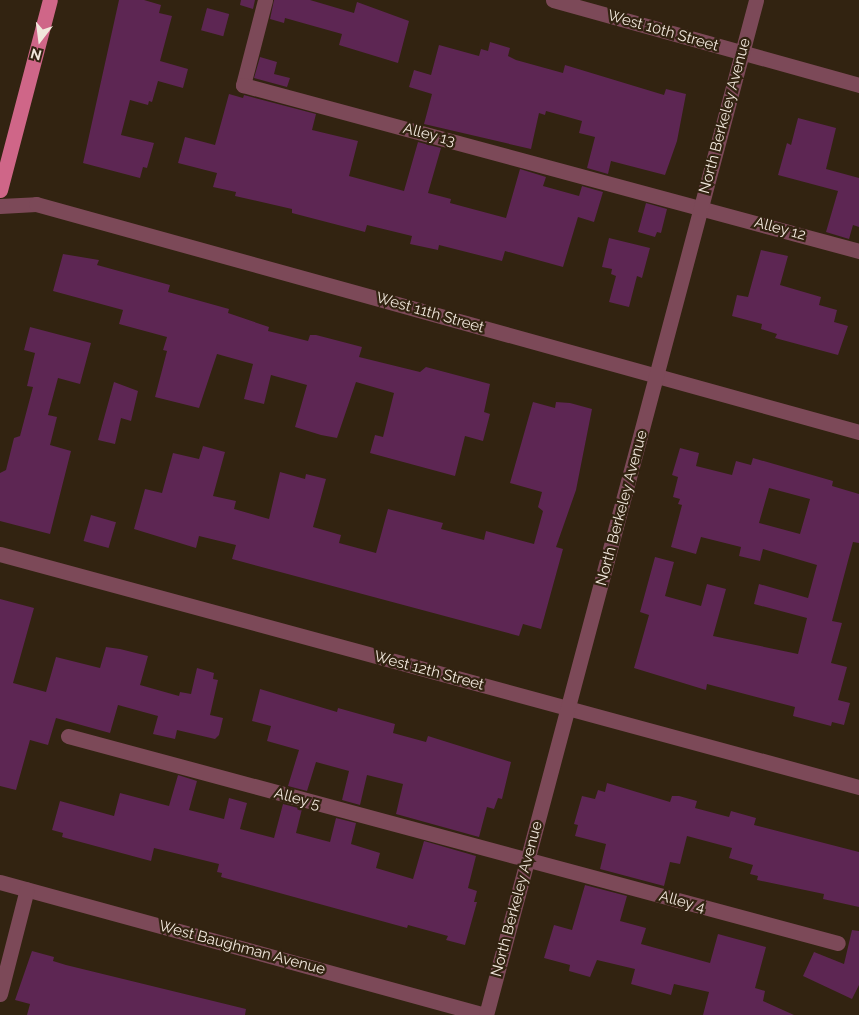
<!DOCTYPE html>
<html>
<head>
<meta charset="utf-8">
<style>
  body { margin:0 }
  #map { position:relative; width:859px; height:1015px; overflow:hidden; background:#322311; font-family:Raleway,sans-serif }
  div>[style] { position:absolute }
  .building>* { inset:0; background:#5d2653; transform-origin:0 0 }
  .minor>* { height:15px; margin:-7.5px; padding:0 7.5px; transform-origin:7.5px; border-radius:7.5px; background:#7c4958 }
  .major>* { height:15px; margin:-7.5px; padding:0 7.5px; transform-origin:7.5px; border-radius:7.5px; background:#cf6688 }
  span { translate:-50% -50%; white-space:nowrap; text-align:center; line-height:1.15; -webkit-text-stroke:4.5px #322311; paint-order:stroke }
  .street-label { font-size:15px; color:#f1e7dc }
  .north { position:absolute; left:15px; top:15px; width:50px; height:50px; -webkit-text-stroke:4px #322311; paint-order:stroke; rotate:195deg; font-size:14px; font-weight:700; line-height:20px; text-align:center; color:#f1e7dc }
  .north::after { content:''; display:block; margin:auto; width:18px; height:22px; background:#f1e7dc; clip-path:polygon(50% 0,100% 100%,50% 72%,0 100%) }
</style>
</head>
<body>
<div id="map">
  <div class="building">
    <i style="clip-path:polygon(119px 0,144px 0,161px 5px,159px 13px,172px 16px,160px 61px,188px 69px,183px 88px,158px 81px,152px 102px,149px 101px,148px 105px,130px 100px,121px 135px,154px 143px,147px 168px,143px 167px,140px 178px,83px 163px)"></i>
    <i style="clip-path:polygon(241px 0,255px 0,253px 9px,240px 5px)"></i>
    <i style="clip-path:polygon(274px 0,310px 0,354px 13px,357px 2px,409px 21px,398px 63px,339px 45px,342px 34px,285px 18px,284px 23px,270px 19px)"></i>
    <i style="left:207px;top:8px;width:23px;height:23px;rotate:15deg"></i>
    <i style="clip-path:polygon(490px 42px,510px 48px,508px 56px,516px 60px,563px 73px,565px 65px,664px 95px,666px 89px,686px 94px,677px 141px,665px 175px,611px 161px,608px 174px,587px 168px,595px 137px,579px 133px,582px 121px,546px 111px,545px 115px,539px 113px,531px 149px,424px 124px,432px 94px,409px 87px,414px 70px,431px 75px,439px 45px,479px 56px,481px 49px,488px 51px)"></i>
    <i style="clip-path:polygon(260px 57px,277px 62px,274px 74px,290px 78px,287px 87px,254px 78px)"></i>
    <i style="clip-path:polygon(229px 94px,243px 98px,244px 95px,316px 114px,312px 130px,358px 141px,349px 176px,404px 191px,418px 142px,441px 148px,428px 193px,451px 199px,450px 203px,506px 218px,520px 169px,546px 177px,543px 186px,579px 196px,582px 186px,603px 192px,594px 222px,578px 217px,563px 267px,505px 251px,502px 261px,439px 245px,438px 250px,410px 244px,412px 236px,367px 225px,365px 232px,292px 213px,292px 209px,235px 196px,236px 192px,213px 187px,217px 173px,178px 163px,185px 137px,215px 145px)"></i>
    <i style="clip-path:polygon(798px 118px,836px 128px,826px 169px,859px 178px,859px 227px,853px 225px,849px 239px,826px 232px,838px 191px,778px 175px,787px 143px,791px 145px)"></i>
    <i style="clip-path:polygon(646px 203px,667px 209px,661px 233px,657px 232px,655px 237px,638px 232px)"></i>
    <i style="clip-path:polygon(609px 238px,650px 248px,642px 278px,637px 276px,629px 307px,609px 302px,616px 276px,611px 274px,612px 269px,602px 267px)"></i>
    <i style="clip-path:polygon(761px 250px,788px 256px,780px 285px,821px 297px,819px 305px,837px 310px,834px 322px,848px 326px,838px 355px,775px 338px,777px 334px,761px 329px,762px 324px,732px 316px,737px 295px,748px 297px)"></i>
    <i style="clip-path:polygon(63px 254px,99px 260px,97px 265px,170px 285px,168px 292px,229px 309px,228px 313px,269px 327px,268px 331px,308px 341px,310px 335px,316px 335px,343px 342px,362px 347px,359px 357px,420px 372px,426px 367px,490px 384px,484px 412px,490px 414px,483px 441px,465px 436px,455px 476px,370px 453px,375px 435px,383px 437px,394px 393px,356px 382px,337px 438px,321px 435px,295px 427px,307px 385px,271px 375px,264px 404px,244px 399px,253px 364px,217px 354px,199px 408px,155px 397px,167px 351px,163px 350px,167px 337px,119px 324px,123px 310px,53px 291px)"></i>
    <i style="clip-path:polygon(30px 327px,91px 343px,80px 384px,58px 378px,48px 415px,57px 417px,50px 445px,71px 451px,50px 534px,0 521px,0 473px,6px 470px,14px 438px,20px 436px,33px 387px,27px 386px,35px 353px,24px 350px)"></i>
    <i style="clip-path:polygon(114px 382px,138px 391px,131px 421px,121px 418px,115px 444px,98px 440px)"></i>
    <i style="clip-path:polygon(533px 402px,555px 408px,556px 402px,570px 403px,592px 409px,576px 490px,556px 547px,563px 549px,541px 629px,523px 624px,519px 636px,232px 559px,236px 545px,199px 536px,196px 548px,134px 529px,145px 489px,162px 493px,173px 453px,199px 459px,203px 446px,225px 452px,213px 496px,236px 501px,234px 509px,269px 519px,280px 472px,305px 479px,306px 474px,326px 479px,313px 527px,341px 535px,339px 543px,376px 553px,388px 509px,443px 523px,441px 529px,484px 540px,486px 531px,534px 544px,543px 511px,538px 507px,542px 492px,510px 483px)"></i>
    <i style="clip-path:polygon(evenodd,680px 448px,699px 453px,696px 466px,732px 475px,736px 461px,751px 465px,753px 458px,833px 481px,832px 486px,859px 494px,859px 543px,853px 542px,832px 621px,842px 623px,831px 663px,847px 667px,838px 700px,850px 703px,844px 725px,832px 722px,831px 726px,793px 716px,795px 707px,707px 684px,706px 690px,634px 668px,649px 615px,640px 612px,655px 557px,674px 562px,665px 596px,701px 606px,707px 584px,726px 589px,713px 636px,798px 654px,807px 618px,754px 604px,759px 584px,808px 598px,817px 565px,763px 549px,760px 561px,739px 556px,741px 547px,701px 537px,696px 554px,671px 547px,682px 505px,678px 504px,680px 499px,673px 497px,678px 477px,672px 475px,680px 448px,769px 488px,810px 499px,800px 534px,759px 523px,769px 488px)"></i>
    <i style="left:91px;top:515px;width:26px;height:27px;rotate:16deg"></i>
    <i style="clip-path:polygon(0 599px,34px 608px,13px 683px,46px 692px,56px 657px,100px 668px,106px 647px,120px 649px,148px 656px,140px 685px,179px 696px,180px 692px,191px 694px,197px 668px,214px 673px,213px 679px,218px 680px,210px 715px,223px 718px,219px 735px,215px 739px,177px 730px,175px 739px,153px 734px,158px 716px,118px 705px,110px 733px,56px 718px,48px 745px,30px 740px,16px 790px,0 786px)"></i>
    <i style="clip-path:polygon(260px 689px,337px 712px,338px 708px,395px 724px,393px 733px,426px 742px,428px 736px,511px 762px,502px 799px,498px 798px,494px 809px,487px 807px,479px 837px,396px 814px,403px 784px,367px 775px,360px 805px,342px 800px,349px 771px,316px 762px,307px 791px,288px 786px,299px 750px,267px 741px,271px 726px,252px 721px)"></i>
    <i style="clip-path:polygon(178px 775px,197px 781px,189px 810px,224px 819px,229px 798px,247px 803px,240px 829px,274px 838px,283px 804px,302px 809px,296px 833px,330px 842px,336px 818px,356px 823px,351px 844px,380px 853px,376px 868px,413px 879px,424px 841px,476px 856px,468px 888px,477px 891px,474px 902px,477px 902px,465px 945px,446px 940px,448px 936px,408px 925px,407px 928px,221px 877px,222px 873px,217px 872px,219px 864px,154px 848px,151px 861px,62px 837px,63px 833px,52px 830px,60px 801px,114px 816px,120px 793px,169px 806px)"></i>
    <i style="clip-path:polygon(607px 783px,670px 802px,672px 796px,679px 796px,697px 801px,695px 808px,729px 817px,731px 811px,756px 818px,754px 825px,859px 852px,859px 907px,823px 899px,824px 894px,757px 880px,758px 876px,750px 874px,753px 865px,729px 858px,732px 848px,687px 836px,680px 864px,670px 862px,664px 886px,600px 869px,606px 844px,575px 836px,578px 825px,574px 824px,582px 796px,595px 799px,598px 790px,605px 792px)"></i>
    <i style="clip-path:polygon(585px 885px,627px 896px,620px 921px,646px 928px,641px 944px,710px 963px,718px 934px,766px 947px,755px 988px,765px 991px,763px 1001px,794px 1015px,703px 1015px,709px 992px,674px 984px,671px 995px,631px 984px,635px 969px,597px 960px,590px 977px,569px 971px,570px 965px,544px 958px,554px 925px,572px 930px)"></i>
    <i style="clip-path:polygon(852px 930px,859px 931px,859px 985px,852px 999px,803px 976px,814px 952px,844px 964px)"></i>
    <i style="clip-path:polygon(32px 951px,54px 957px,53px 961px,66px 965px,246px 1009px,245px 1015px,27px 1015px,30px 1004px,15px 1000px)"></i>
  </div>
  <div class="minor">
    <i style="left:265px;top:0;width:88px;rotate:104.5deg"></i>
    <i style="left:243px;top:85px;width:638px;rotate:15.08deg"></i>
    <i style="left:553px;top:0;width:318px;rotate:15.5deg"></i>
    <i style="left:0;top:206px;width:36px;rotate:-3deg"></i>
    <i style="left:36px;top:204px;width:854px;rotate:15.48deg"></i>
    <i style="left:0;top:554px;width:890px;rotate:15.18deg"></i>
    <i style="left:68px;top:736px;width:797px;rotate:15.05deg"></i>
    <i style="left:0;top:882px;width:503px;rotate:15.34deg"></i>
    <i style="left:0;top:994px;width:108px;rotate:-75.6deg"></i>
    <i style="left:486px;top:1015px;width:1050px;rotate:-75.1deg"></i>
  </div>
  <div class="major">
    <i style="left:0;top:190px;width:196px;rotate:-75.3deg"></i>
  </div>
  <div class="street-label">
    <span style="left:663px;top:31px;rotate:16deg">West 10th Street</span>
    <span style="left:725px;top:116px;rotate:-75deg">North Berkeley Avenue</span>
    <span style="left:429px;top:135px;rotate:15deg">Alley 13</span>
    <span style="left:780px;top:229px;rotate:15deg">Alley 12</span>
    <span style="left:430px;top:313px;rotate:16deg">West 11th Street</span>
    <span style="left:622px;top:508px;rotate:-75deg">North Berkeley Avenue</span>
    <span style="left:429px;top:671px;rotate:15deg">West 12th Street</span>
    <span style="left:297px;top:799px;rotate:15deg">Alley 5</span>
    <span style="left:517px;top:899px;rotate:-75deg">North Berkeley Avenue</span>
    <span style="left:682px;top:902px;rotate:15deg">Alley 4</span>
    <span style="left:242px;top:948px;rotate:15deg">West Baughman Avenue</span>
  </div>
  <div class="north">N</div>
</div>
</body>
</html>
